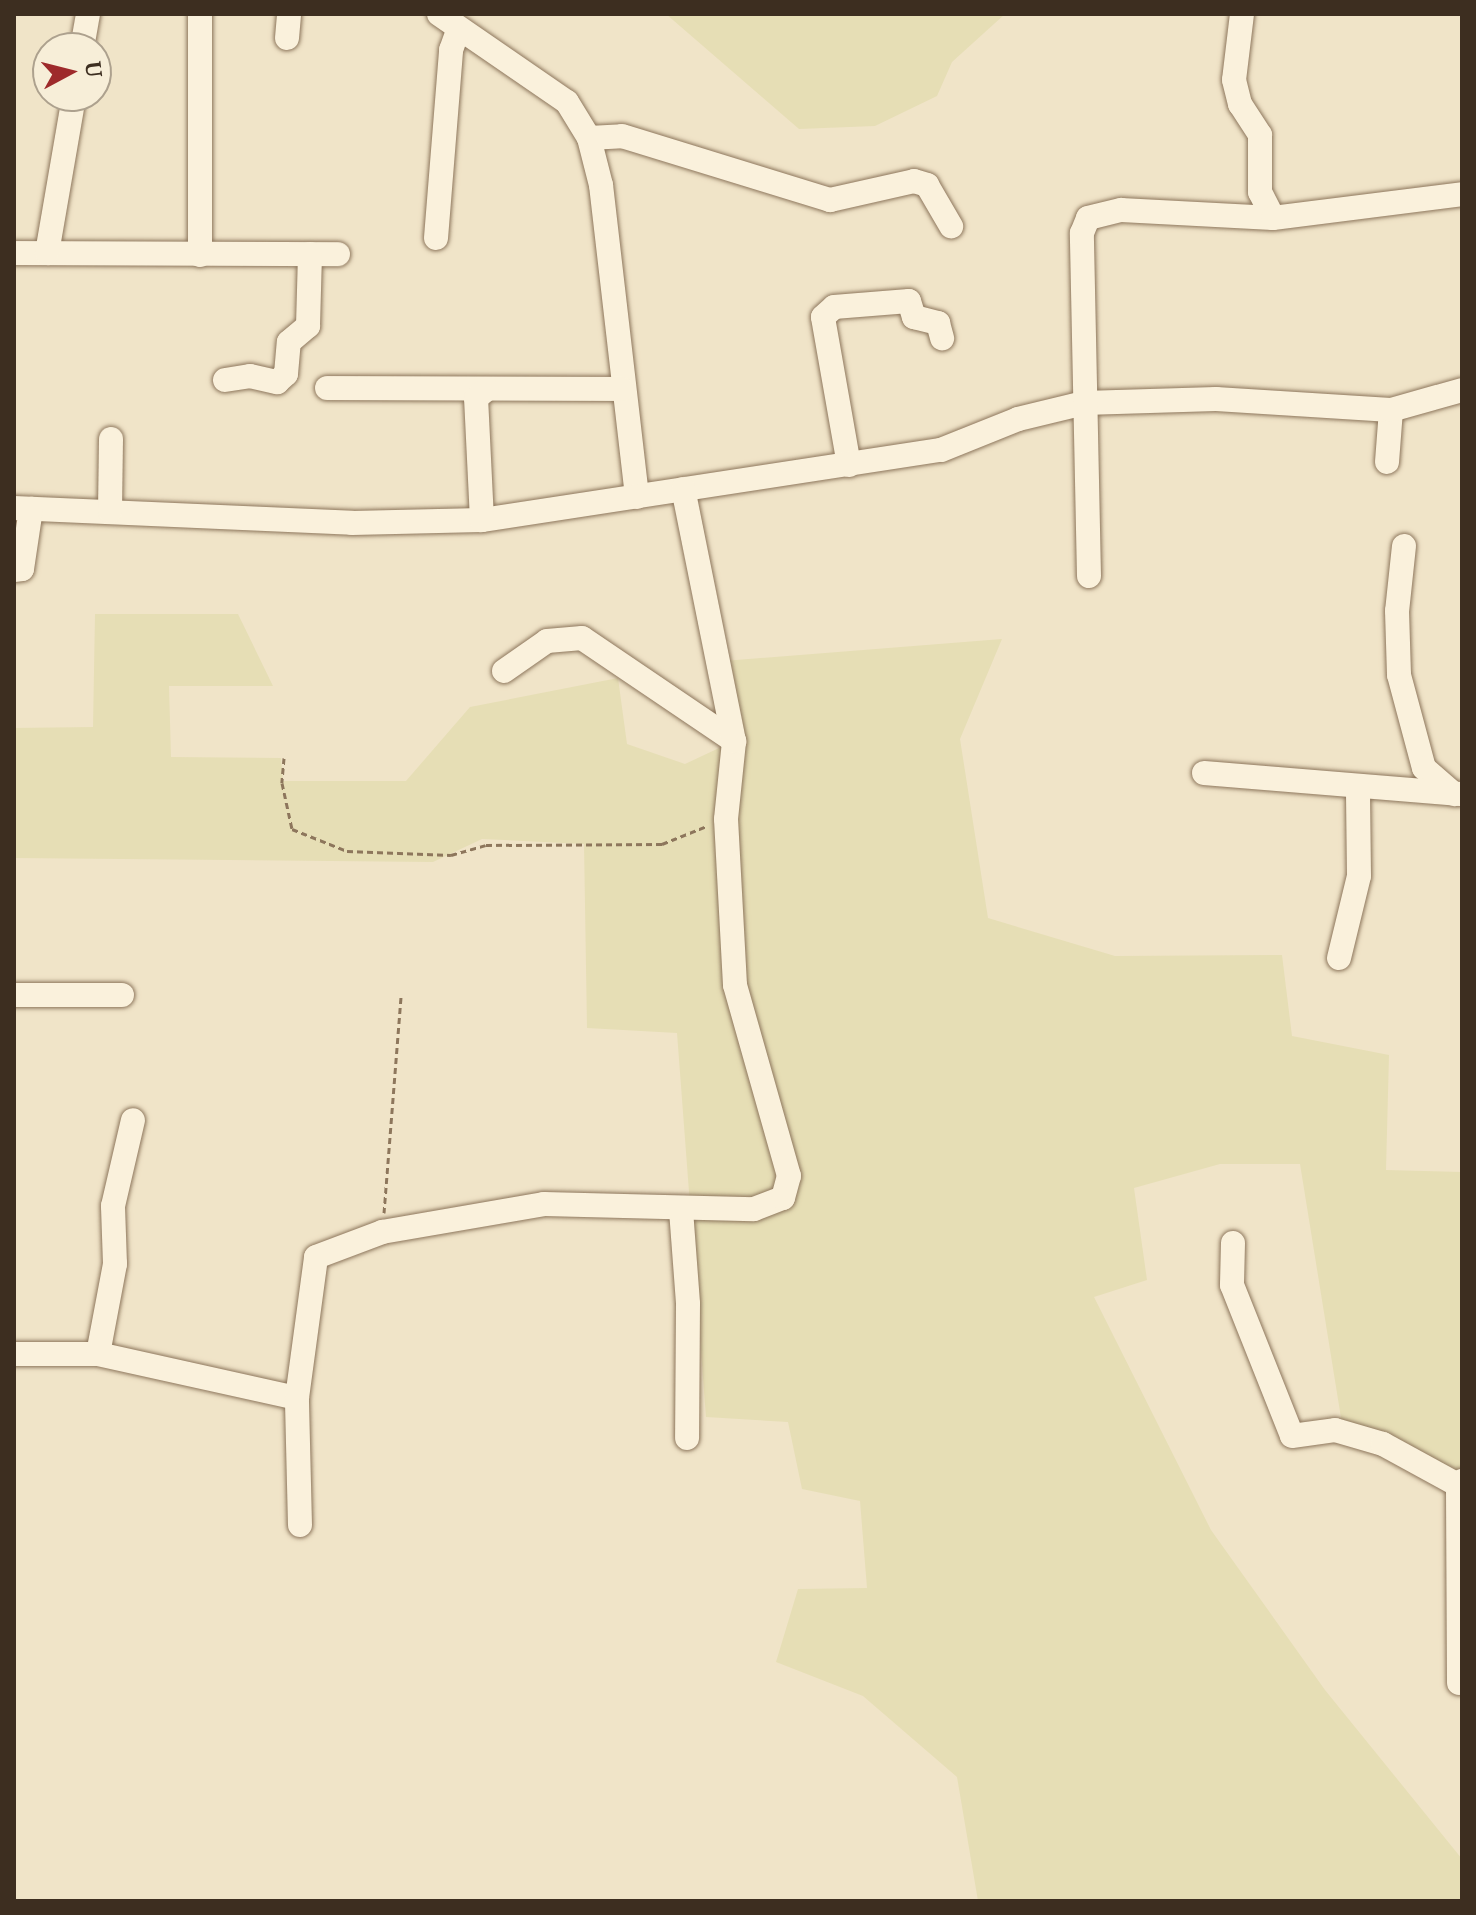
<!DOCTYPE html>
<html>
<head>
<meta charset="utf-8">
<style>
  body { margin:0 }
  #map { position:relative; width:1476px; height:1915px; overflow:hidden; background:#f0e4c8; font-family:"PT Serif",serif }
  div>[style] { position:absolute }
  .farmland>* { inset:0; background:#e6deb5 }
  .path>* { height:3px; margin-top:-1.5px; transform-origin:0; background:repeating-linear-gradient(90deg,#8d765c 0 6px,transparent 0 10px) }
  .roads { filter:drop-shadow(0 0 2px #8d765c) drop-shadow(0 0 2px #8d765c) }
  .minor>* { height:24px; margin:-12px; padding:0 12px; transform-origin:12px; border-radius:12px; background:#faf1dc }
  span { translate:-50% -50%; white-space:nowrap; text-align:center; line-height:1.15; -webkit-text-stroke:6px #f7eed8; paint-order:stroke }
  .frame { position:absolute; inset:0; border:16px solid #3d2e20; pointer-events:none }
  .north { position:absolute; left:32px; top:32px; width:80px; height:80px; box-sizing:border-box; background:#f7eed8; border:2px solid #ada18e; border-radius:50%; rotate:83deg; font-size:22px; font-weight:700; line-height:32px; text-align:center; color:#3d2e20 }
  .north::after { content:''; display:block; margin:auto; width:28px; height:36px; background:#9e2a2b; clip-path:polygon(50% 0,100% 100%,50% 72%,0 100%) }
</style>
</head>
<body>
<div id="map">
  <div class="farmland">
    <i style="clip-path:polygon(666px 14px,1005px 14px,952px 62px,937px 96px,875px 126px,799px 129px)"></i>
    <i style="clip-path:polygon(95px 614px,238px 614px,273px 686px,169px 686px,171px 757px,281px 758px,283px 781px,406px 781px,470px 707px,618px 678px,627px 744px,685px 764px,734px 741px,711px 662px,1002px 639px,960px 739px,988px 918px,1115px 956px,1282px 955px,1292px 1036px,1389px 1055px,1386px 1170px,1462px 1172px,1462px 1478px,1342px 1424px,1300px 1164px,1220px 1164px,1134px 1188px,1147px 1280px,1094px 1297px,1211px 1530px,1325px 1690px,1462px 1859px,1462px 1901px,978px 1901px,957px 1777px,863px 1696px,776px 1662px,798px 1589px,867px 1588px,860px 1501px,802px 1489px,788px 1422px,706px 1417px,677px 1033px,587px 1028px,584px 844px,482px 839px,433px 862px,14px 858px,14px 728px,93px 727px)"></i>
  </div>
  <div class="path">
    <i style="left:284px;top:758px;width:25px;rotate:95deg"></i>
    <i style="left:282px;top:783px;width:47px;rotate:77.7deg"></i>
    <i style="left:292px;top:829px;width:59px;rotate:21.8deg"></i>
    <i style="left:347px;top:851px;width:104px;rotate:2.2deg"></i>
    <i style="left:451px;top:855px;width:36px;rotate:-16deg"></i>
    <i style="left:486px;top:845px;width:176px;rotate:-0.3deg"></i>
    <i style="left:662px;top:844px;width:48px;rotate:-21.8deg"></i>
    <i style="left:384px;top:1213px;width:219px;rotate:-85.5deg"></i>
  </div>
  <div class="roads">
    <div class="minor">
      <i style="left:439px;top:14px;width:155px;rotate:34.5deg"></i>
      <i style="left:567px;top:102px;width:42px;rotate:58.6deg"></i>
      <i style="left:589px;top:138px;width:49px;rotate:75.7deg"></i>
      <i style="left:601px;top:185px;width:314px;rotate:83.4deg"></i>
      <i style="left:1242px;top:14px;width:66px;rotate:96.9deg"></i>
      <i style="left:1234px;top:80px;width:25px;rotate:76deg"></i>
      <i style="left:1240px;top:104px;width:37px;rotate:57deg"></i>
      <i style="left:1260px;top:135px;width:57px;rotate:90deg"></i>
      <i style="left:1260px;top:192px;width:29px;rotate:63deg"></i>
      <i style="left:287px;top:38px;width:24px;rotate:-85deg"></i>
      <i style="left:82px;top:48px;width:35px;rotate:-80deg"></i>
      <i style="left:589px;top:138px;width:33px;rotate:-3deg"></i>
      <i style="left:622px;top:136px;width:218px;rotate:17.1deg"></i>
      <i style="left:830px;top:200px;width:86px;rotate:-12.7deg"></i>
      <i style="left:914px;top:181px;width:14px;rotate:17deg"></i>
      <i style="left:927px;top:185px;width:48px;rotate:59.7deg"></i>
      <i style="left:436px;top:238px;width:189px;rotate:-85.4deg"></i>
      <i style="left:451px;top:50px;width:20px;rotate:-70deg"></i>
      <i style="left:14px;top:253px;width:324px;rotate:0.2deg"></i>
      <i style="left:47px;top:253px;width:159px;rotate:-80.2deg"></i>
      <i style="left:200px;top:255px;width:241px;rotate:-90deg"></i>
      <i style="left:225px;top:380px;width:25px;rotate:-9deg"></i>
      <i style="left:250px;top:376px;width:28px;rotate:13deg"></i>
      <i style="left:277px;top:382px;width:12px;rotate:-42deg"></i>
      <i style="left:286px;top:374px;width:32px;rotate:-85deg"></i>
      <i style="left:289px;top:342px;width:25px;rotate:-40deg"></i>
      <i style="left:308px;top:326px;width:72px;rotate:-88.4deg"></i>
      <i style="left:327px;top:388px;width:295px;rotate:0.2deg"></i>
      <i style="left:1387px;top:462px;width:52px;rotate:-85.6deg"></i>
      <i style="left:849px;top:465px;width:150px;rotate:-100deg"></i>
      <i style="left:823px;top:317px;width:15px;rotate:-42deg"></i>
      <i style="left:834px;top:307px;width:75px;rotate:-4.6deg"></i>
      <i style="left:909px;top:301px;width:17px;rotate:73deg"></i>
      <i style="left:914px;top:317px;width:25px;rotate:14deg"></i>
      <i style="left:938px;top:323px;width:16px;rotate:75deg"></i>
      <i style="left:14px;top:508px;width:338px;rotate:2.5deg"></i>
      <i style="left:352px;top:523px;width:130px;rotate:-1.3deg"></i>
      <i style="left:482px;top:520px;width:464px;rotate:-8.7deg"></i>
      <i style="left:941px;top:450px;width:83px;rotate:-21.9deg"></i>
      <i style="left:1018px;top:419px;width:68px;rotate:-13.6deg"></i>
      <i style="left:1084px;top:403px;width:132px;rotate:-1.7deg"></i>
      <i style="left:1216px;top:399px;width:175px;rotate:3.6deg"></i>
      <i style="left:1391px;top:410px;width:74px;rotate:-15.7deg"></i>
      <i style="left:110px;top:511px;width:72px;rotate:-89.2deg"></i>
      <i style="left:482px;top:520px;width:122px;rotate:-92.8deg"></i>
      <i style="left:476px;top:398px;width:14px;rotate:-39deg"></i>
      <i style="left:1404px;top:546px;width:65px;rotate:96.1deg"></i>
      <i style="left:1397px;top:611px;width:64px;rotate:88.2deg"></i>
      <i style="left:1399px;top:675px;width:96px;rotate:75deg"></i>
      <i style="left:1424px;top:768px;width:40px;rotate:41deg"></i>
      <i style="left:14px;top:570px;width:8px;rotate:-7deg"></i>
      <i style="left:22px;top:569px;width:61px;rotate:-81.5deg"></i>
      <i style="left:1089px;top:576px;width:343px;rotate:-91.2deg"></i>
      <i style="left:1082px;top:233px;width:16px;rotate:-68deg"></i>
      <i style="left:1088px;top:218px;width:34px;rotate:-14deg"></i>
      <i style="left:1121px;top:210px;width:152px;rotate:3deg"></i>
      <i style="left:1273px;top:218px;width:191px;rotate:-7.2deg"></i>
      <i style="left:504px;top:671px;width:52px;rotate:-34.9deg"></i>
      <i style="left:547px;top:641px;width:35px;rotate:-5deg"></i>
      <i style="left:582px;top:638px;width:184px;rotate:34.1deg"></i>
      <i style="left:1204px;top:773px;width:257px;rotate:4.7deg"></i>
      <i style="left:1339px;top:958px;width:84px;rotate:-76.3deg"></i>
      <i style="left:1359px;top:876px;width:87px;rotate:-90.7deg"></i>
      <i style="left:14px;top:995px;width:108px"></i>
      <i style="left:681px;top:1210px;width:94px;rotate:85.7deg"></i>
      <i style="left:688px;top:1304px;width:134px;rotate:90.4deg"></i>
      <i style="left:1233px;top:1243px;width:42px;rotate:91.4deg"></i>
      <i style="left:1232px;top:1285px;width:162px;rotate:68.3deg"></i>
      <i style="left:1292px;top:1436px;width:43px;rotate:-7.9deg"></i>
      <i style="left:1335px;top:1430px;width:50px;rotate:16.3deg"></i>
      <i style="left:1383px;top:1444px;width:85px;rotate:28.7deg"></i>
      <i style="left:14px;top:1354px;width:84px"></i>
      <i style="left:98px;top:1354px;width:204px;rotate:12.5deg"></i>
      <i style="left:98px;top:1354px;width:92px;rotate:-79.3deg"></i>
      <i style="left:115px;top:1264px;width:58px;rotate:-92deg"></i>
      <i style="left:113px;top:1206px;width:88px;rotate:-76.9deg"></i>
      <i style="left:300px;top:1525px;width:127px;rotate:-91.4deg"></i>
      <i style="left:297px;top:1398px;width:142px;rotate:-82.3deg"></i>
      <i style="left:316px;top:1257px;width:71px;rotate:-20.7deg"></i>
      <i style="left:382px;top:1232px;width:164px;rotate:-9.8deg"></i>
      <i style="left:544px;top:1204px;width:210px;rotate:1.4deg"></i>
      <i style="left:754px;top:1209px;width:31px;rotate:-21deg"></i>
      <i style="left:783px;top:1198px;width:23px;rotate:-75deg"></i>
      <i style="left:789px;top:1176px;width:198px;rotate:-105.8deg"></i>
      <i style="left:735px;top:985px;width:166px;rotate:-93.1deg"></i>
      <i style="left:726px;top:819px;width:78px;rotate:-84.1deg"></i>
      <i style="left:734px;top:741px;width:257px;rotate:-101.4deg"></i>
      <i style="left:1459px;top:1683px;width:198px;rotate:-90.3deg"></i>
      <i style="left:1458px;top:1485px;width:6px;rotate:-45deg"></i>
    </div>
  </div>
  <div class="frame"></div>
  <div class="north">U</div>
</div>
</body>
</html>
